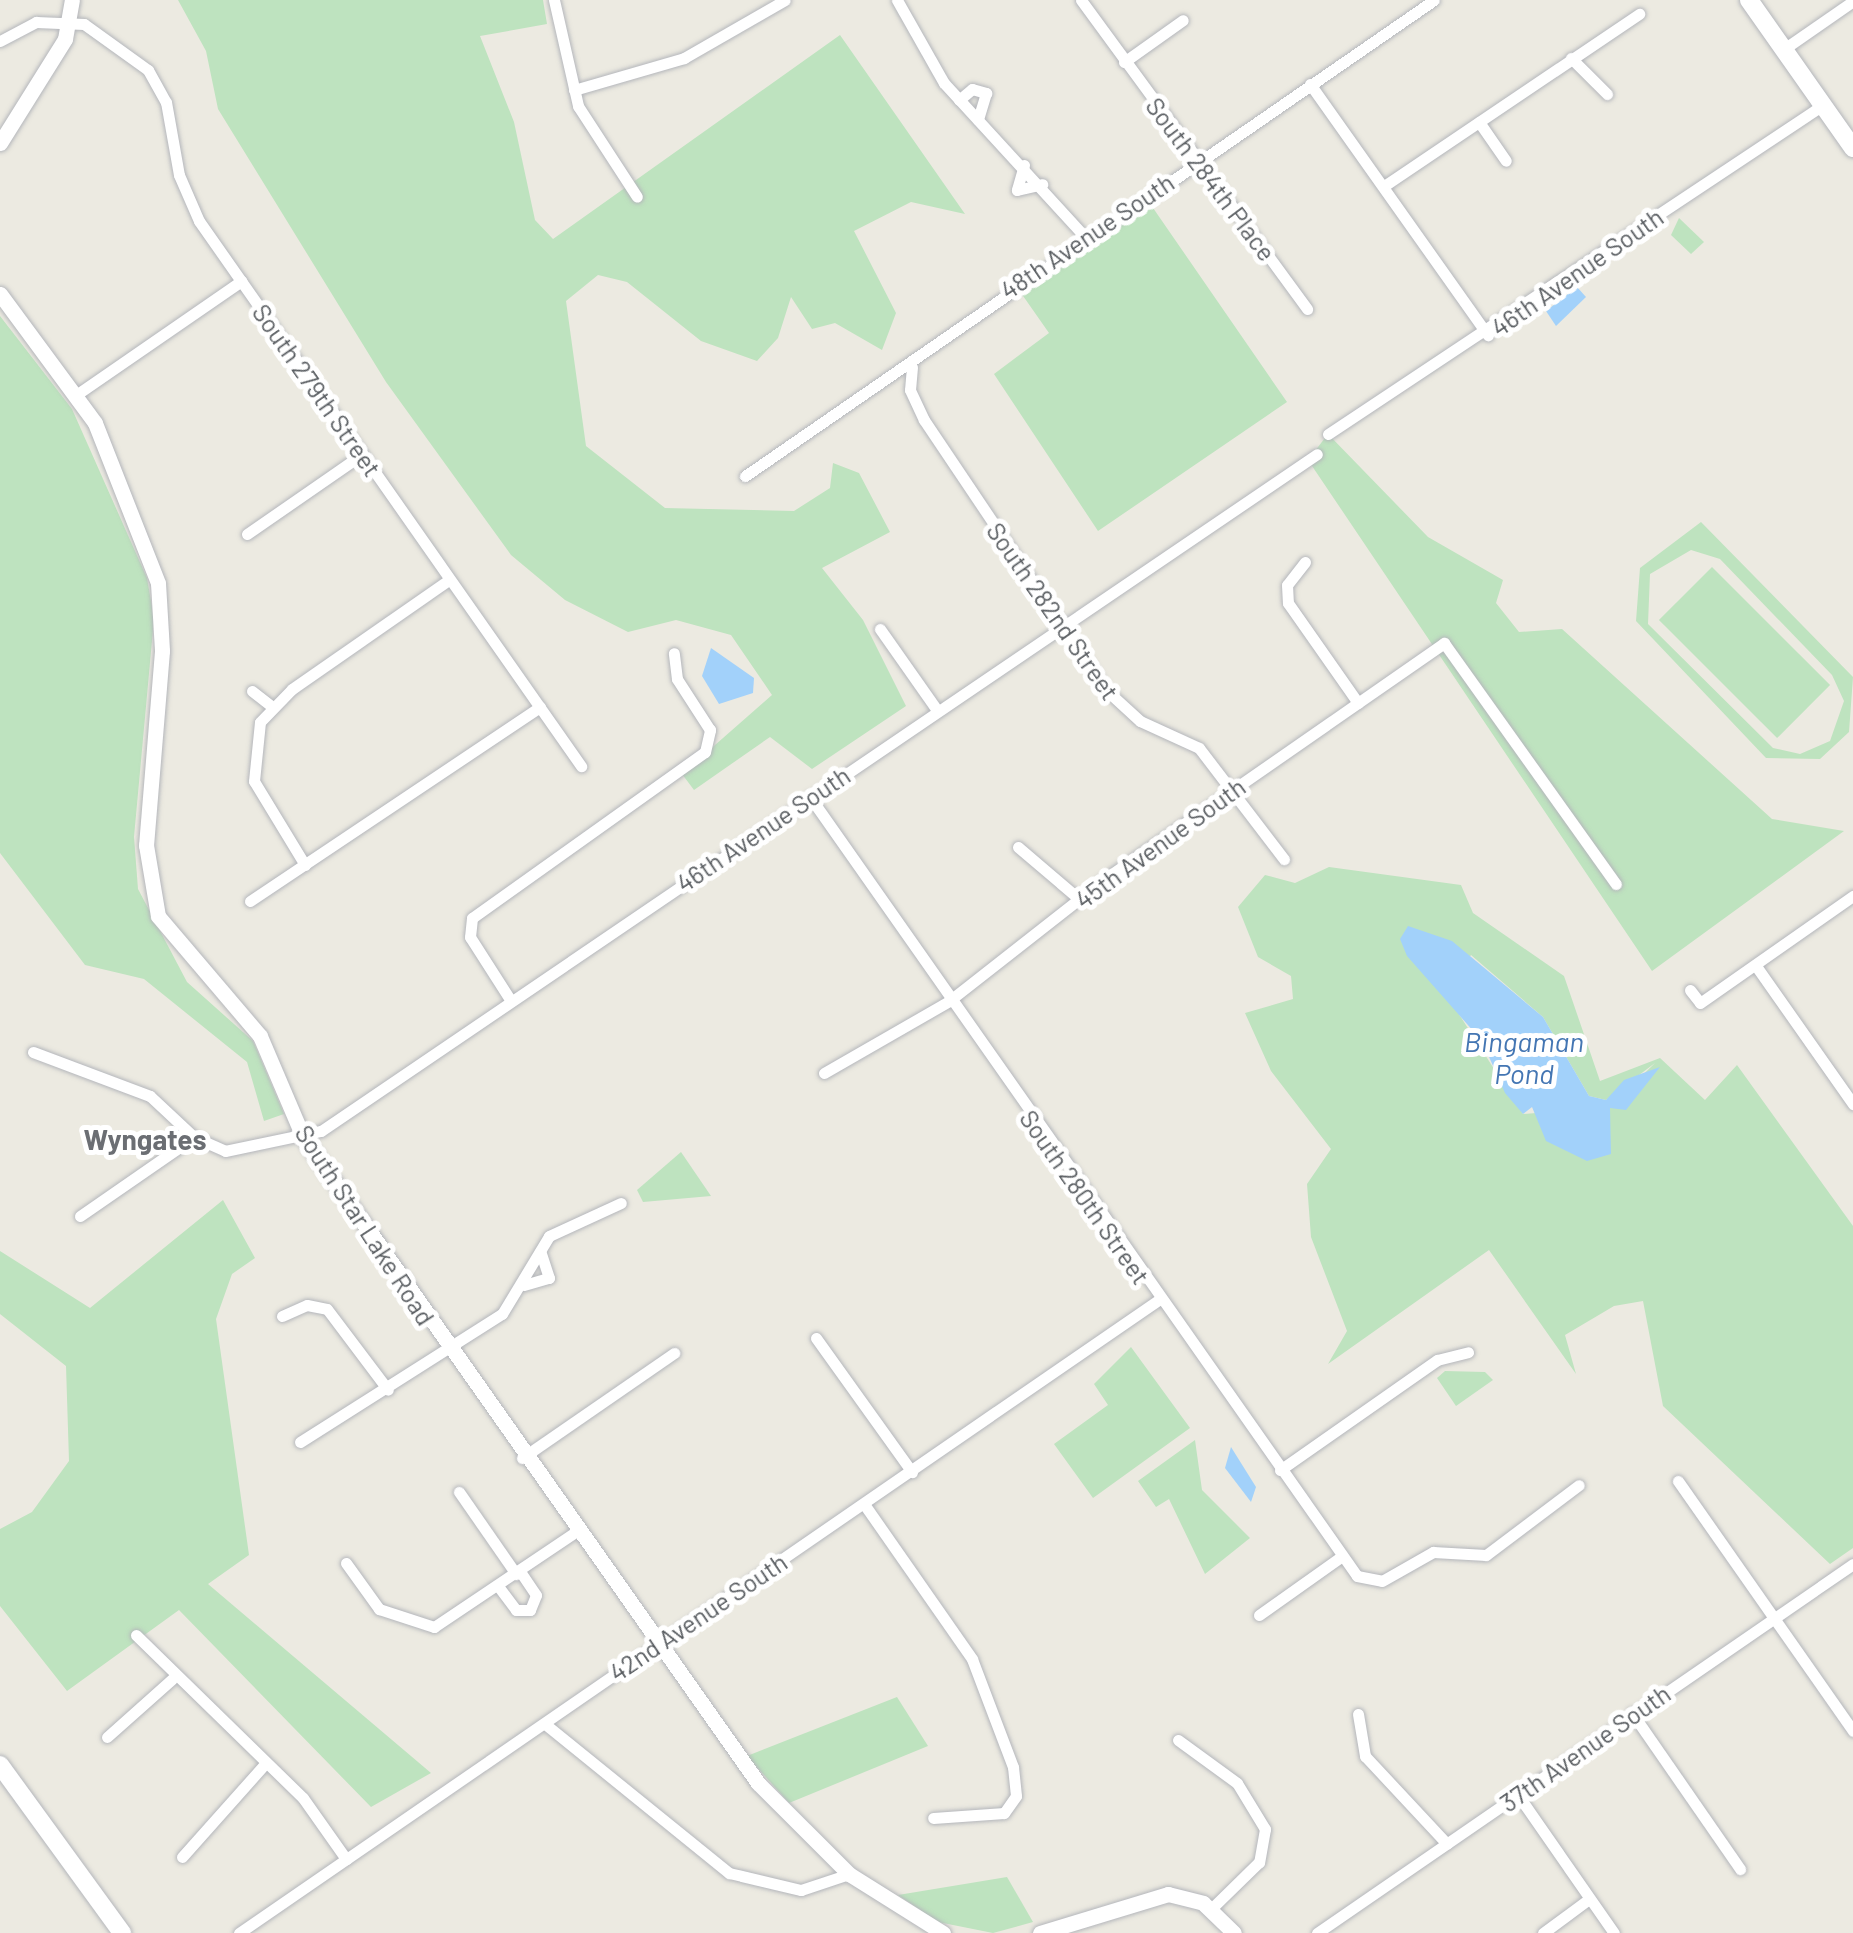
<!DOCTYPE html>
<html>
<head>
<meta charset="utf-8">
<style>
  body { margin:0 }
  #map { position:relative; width:1853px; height:1933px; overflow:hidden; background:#eceae1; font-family:Barlow,sans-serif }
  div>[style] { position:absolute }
  .green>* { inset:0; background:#bee3bf; transform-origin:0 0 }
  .water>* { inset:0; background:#a2d1fa }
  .roads { filter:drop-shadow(0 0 2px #b4b6bb) drop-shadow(0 0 2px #b4b6bb) }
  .minor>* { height:11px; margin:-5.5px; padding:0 5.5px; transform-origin:5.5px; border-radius:5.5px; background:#fff }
  .tertiary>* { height:15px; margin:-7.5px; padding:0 7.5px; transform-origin:7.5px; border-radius:7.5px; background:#fff }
  .secondary>* { height:18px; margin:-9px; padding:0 9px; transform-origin:9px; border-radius:9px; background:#fff }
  span { translate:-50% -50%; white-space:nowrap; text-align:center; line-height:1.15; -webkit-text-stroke:10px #fff; paint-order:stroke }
  .street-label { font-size:25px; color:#595d61 }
  .water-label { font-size:28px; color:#4476b3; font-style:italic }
  .neighbourhood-label { font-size:28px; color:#6b6e73; font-weight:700 }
</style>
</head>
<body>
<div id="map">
  <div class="green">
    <i style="clip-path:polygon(178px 0,543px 0,547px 24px,480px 36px,514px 122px,535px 220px,553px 239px,840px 35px,965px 214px,911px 202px,854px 231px,896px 313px,882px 350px,835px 323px,812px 329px,791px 297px,778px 338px,757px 361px,701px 341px,627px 282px,598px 275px,566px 301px,586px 446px,665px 508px,794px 511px,830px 488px,833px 463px,859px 473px,890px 532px,822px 568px,863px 620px,906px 706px,812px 769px,770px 737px,694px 790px,682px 774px,772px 695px,731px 635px,676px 620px,628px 632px,565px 600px,511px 555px,386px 382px,218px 109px,206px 51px)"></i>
    <i style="clip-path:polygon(1151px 205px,1287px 402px,1098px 531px,994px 374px,1049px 333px,1021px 293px)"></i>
    <i style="clip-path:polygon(1679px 218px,1704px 242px,1691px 254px,1671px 235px)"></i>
    <i style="clip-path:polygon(0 316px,72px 409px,147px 578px,154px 619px,134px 837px,138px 889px,187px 982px,253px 1041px,284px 1114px,264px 1121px,247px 1062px,144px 979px,85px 965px,0 853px)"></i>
    <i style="clip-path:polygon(1328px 434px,1428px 537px,1503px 580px,1496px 603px,1519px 632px,1562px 629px,1772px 819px,1844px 831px,1652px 971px,1308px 460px)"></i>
    <i style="clip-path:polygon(evenodd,1701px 522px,1853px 677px,1849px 732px,1820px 759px,1766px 758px,1636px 621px,1640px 568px,1701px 522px,1691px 550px,1720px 559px,1832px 675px,1844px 701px,1830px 741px,1800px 754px,1773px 748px,1648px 624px,1650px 574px,1691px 550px)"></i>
    <i style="left:1712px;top:567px;width:167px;height:75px;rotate:45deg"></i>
    <i style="clip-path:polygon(evenodd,1329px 867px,1461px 885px,1473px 913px,1564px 976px,1600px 1081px,1660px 1058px,1705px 1100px,1737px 1065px,1853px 1226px,1853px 1548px,1830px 1564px,1663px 1406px,1643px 1301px,1614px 1306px,1565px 1335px,1576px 1374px,1489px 1250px,1328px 1364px,1347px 1331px,1311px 1237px,1307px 1184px,1331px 1149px,1271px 1071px,1245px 1013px,1293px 999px,1291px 976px,1258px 957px,1238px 907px,1265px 875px,1295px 883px,1329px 867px,1471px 955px,1543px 1017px,1589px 1096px,1606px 1100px,1655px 1063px,1610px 1107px,1523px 1114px,1446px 994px,1471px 955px)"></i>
    <i style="clip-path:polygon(681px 1152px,711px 1196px,643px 1202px,637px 1190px)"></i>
    <i style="clip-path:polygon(223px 1200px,255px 1258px,232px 1274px,216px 1319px,249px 1555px,208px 1584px,431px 1773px,371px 1807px,179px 1610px,67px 1691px,0 1606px,0 1529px,32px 1512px,69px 1461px,66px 1366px,0 1314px,0 1251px,90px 1308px)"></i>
    <i style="clip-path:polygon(1131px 1347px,1190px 1428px,1093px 1498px,1054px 1444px,1108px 1405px,1094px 1384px)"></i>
    <i style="clip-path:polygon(1445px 1371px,1485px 1372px,1493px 1380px,1456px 1406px,1437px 1378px)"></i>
    <i style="clip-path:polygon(1195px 1440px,1202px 1490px,1250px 1538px,1205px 1574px,1169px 1499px,1156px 1507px,1138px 1481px)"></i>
    <i style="clip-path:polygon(897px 1697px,928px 1746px,789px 1803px,747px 1756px)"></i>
    <i style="clip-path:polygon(1007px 1877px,1033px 1922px,993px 1933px,938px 1922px,898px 1895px)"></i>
  </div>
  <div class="water">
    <i style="clip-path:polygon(1577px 287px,1586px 297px,1556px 326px,1546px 311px)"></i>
    <i style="clip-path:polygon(711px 648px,754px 678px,753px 693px,719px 704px,702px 676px)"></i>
    <i style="clip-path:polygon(1408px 926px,1452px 941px,1543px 1017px,1589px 1096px,1606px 1100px,1624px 1080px,1660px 1067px,1626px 1110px,1610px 1108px,1611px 1154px,1587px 1161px,1546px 1141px,1532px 1107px,1523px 1114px,1505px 1093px,1482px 1041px,1407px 956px,1400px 939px)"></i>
    <i style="clip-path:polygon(1231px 1447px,1256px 1487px,1251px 1502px,1225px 1468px)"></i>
  </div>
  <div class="roads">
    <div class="minor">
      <i style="left:554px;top:0;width:109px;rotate:77.2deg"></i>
      <i style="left:578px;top:106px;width:108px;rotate:57deg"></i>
      <i style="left:897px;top:0;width:95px;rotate:60.5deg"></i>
      <i style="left:944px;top:83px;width:209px;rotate:47.5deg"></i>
      <i style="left:1081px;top:0;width:383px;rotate:53.8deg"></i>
      <i style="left:0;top:41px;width:41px;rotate:-27.8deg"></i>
      <i style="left:36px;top:22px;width:48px;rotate:2.4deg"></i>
      <i style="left:84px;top:24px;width:79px;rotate:35.7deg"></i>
      <i style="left:148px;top:70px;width:37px;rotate:61deg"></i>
      <i style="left:166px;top:102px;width:74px;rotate:79.9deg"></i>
      <i style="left:179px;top:175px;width:50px;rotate:66.5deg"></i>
      <i style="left:199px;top:221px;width:666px;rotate:54.97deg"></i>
      <i style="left:1784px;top:49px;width:84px;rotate:-34.8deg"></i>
      <i style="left:1571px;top:58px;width:51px;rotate:45deg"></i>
      <i style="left:1124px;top:62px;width:72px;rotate:-35.4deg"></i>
      <i style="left:1310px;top:84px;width:308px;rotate:54.7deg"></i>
      <i style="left:574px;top:90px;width:115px;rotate:-16.2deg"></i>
      <i style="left:684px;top:58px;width:116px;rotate:-29.9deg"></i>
      <i style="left:959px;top:100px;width:17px;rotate:-40deg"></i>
      <i style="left:972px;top:89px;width:15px;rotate:16deg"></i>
      <i style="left:986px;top:93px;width:28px;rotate:107deg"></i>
      <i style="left:1479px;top:122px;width:47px;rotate:55.3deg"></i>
      <i style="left:1024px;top:165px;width:26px;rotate:106deg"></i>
      <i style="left:1017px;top:190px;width:26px;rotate:-13deg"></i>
      <i style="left:1384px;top:186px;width:308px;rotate:-34deg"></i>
      <i style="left:912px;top:367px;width:23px;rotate:95deg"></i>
      <i style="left:910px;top:390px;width:33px;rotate:65deg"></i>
      <i style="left:924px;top:420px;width:323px;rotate:56.1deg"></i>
      <i style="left:1104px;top:688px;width:49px;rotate:42.5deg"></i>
      <i style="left:1140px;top:721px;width:65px;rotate:24.6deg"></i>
      <i style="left:1199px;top:748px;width:140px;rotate:52.6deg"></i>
      <i style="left:76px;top:395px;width:201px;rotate:-34.6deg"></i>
      <i style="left:1328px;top:434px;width:594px;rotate:-33.61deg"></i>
      <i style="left:745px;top:476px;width:837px;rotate:-34.64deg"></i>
      <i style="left:247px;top:534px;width:139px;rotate:-34.7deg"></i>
      <i style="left:1305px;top:562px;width:29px;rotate:128deg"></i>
      <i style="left:1287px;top:585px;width:18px;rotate:87deg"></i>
      <i style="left:1288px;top:603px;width:122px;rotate:55deg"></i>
      <i style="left:880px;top:629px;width:99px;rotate:54.9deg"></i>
      <i style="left:252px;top:691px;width:24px;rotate:38deg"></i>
      <i style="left:810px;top:797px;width:952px;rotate:54.92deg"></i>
      <i style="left:1357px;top:1576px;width:25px;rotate:11deg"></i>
      <i style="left:1382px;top:1581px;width:59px;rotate:-29.6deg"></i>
      <i style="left:1433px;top:1552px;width:53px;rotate:3.2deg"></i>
      <i style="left:1486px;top:1555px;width:116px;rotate:-37deg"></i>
      <i style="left:1018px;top:847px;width:80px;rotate:40.4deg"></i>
      <i style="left:305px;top:865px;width:98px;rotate:-121.3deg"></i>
      <i style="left:254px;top:781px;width:59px;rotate:-84.2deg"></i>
      <i style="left:260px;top:722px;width:46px;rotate:-45.9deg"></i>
      <i style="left:292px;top:689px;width:191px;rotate:-34.8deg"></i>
      <i style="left:250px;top:901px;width:349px;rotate:-33.8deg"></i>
      <i style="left:1756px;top:966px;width:169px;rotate:54.9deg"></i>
      <i style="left:1690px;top:990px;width:16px;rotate:52deg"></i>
      <i style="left:1700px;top:1003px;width:187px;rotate:-35deg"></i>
      <i style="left:511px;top:1001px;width:76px;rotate:-122.6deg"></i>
      <i style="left:470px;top:937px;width:19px;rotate:-84deg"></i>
      <i style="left:472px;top:918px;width:286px;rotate:-35.5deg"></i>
      <i style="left:705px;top:752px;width:23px;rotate:-77deg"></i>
      <i style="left:710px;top:730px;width:61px;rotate:-122.9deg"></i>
      <i style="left:677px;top:679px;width:26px;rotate:-97deg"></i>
      <i style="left:33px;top:1052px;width:125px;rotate:20.6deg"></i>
      <i style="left:150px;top:1096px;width:60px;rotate:43deg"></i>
      <i style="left:194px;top:1137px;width:34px;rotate:24deg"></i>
      <i style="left:225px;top:1151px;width:98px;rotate:-11.8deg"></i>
      <i style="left:321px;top:1131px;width:1204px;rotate:-34.2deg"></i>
      <i style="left:824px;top:1073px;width:144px;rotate:-29.9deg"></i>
      <i style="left:949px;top:1001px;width:199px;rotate:-38.1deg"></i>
      <i style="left:1106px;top:878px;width:412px;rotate:-34.8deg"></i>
      <i style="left:1444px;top:643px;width:296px;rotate:54.5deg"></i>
      <i style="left:80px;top:1216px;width:139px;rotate:-34.7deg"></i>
      <i style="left:524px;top:1285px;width:26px;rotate:-16deg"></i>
      <i style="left:549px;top:1278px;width:28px;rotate:-108deg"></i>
      <i style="left:282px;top:1316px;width:27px;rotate:-24deg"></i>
      <i style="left:307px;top:1305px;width:20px;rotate:11deg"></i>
      <i style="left:327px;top:1309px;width:101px;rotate:53deg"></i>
      <i style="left:816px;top:1338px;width:165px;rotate:54.4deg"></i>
      <i style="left:300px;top:1442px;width:239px;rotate:-32.4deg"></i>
      <i style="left:502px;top:1314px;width:91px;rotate:-58.9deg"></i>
      <i style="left:549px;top:1236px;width:79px;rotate:-24.6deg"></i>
      <i style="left:522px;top:1458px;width:185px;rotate:-34.6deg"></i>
      <i style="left:1280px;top:1470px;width:192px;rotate:-35deg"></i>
      <i style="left:1437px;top:1360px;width:32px;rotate:-14deg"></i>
      <i style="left:1678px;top:1481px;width:305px;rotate:55deg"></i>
      <i style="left:459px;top:1492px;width:100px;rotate:55.2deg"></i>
      <i style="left:864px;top:1504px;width:189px;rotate:55.1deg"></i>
      <i style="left:972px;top:1659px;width:116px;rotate:69.2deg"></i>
      <i style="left:1013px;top:1767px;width:29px;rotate:84deg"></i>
      <i style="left:1016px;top:1796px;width:21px;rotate:125deg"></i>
      <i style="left:1004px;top:1813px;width:71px;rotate:176deg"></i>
      <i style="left:346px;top:1563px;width:57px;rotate:54.3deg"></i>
      <i style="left:379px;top:1609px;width:58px;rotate:18.1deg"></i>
      <i style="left:434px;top:1627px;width:169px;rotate:-33.9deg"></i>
      <i style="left:498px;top:1586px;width:30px;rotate:53deg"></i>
      <i style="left:516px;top:1610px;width:14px"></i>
      <i style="left:530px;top:1610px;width:16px;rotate:-68deg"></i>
      <i style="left:536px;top:1595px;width:29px;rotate:-124deg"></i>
      <i style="left:1259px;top:1615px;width:102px;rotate:-35.4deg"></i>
      <i style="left:136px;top:1635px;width:233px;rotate:44.3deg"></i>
      <i style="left:303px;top:1798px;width:75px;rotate:54.8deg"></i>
      <i style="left:1632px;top:1713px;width:190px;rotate:55.3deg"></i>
      <i style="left:1358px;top:1714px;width:43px;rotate:80.5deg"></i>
      <i style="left:1365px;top:1756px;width:120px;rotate:47deg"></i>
      <i style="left:545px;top:1724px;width:237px;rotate:39deg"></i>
      <i style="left:729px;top:1873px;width:74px;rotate:13.3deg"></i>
      <i style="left:801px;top:1890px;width:51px;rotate:-18.4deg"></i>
      <i style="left:107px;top:1737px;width:87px;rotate:-41.7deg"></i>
      <i style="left:1178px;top:1740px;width:73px;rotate:36.1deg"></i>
      <i style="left:1237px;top:1783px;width:54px;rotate:58.7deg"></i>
      <i style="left:1265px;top:1829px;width:34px;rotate:100deg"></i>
      <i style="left:1259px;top:1862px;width:66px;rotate:135.6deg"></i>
      <i style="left:1518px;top:1795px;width:168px;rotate:55.2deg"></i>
      <i style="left:182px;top:1857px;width:123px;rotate:-48.3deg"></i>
      <i style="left:239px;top:1933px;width:1115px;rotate:-34.55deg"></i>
      <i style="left:1317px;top:1933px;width:651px;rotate:-34.54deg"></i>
      <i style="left:1543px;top:1933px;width:57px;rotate:-36.5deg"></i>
    </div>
    <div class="tertiary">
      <i style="left:0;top:143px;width:123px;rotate:-58deg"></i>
      <i style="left:65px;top:39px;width:40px;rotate:-80deg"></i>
      <i style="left:0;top:294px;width:160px;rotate:53.6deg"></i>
      <i style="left:95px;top:423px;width:172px;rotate:68.5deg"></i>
      <i style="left:158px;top:583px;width:68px;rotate:86.6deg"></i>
      <i style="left:162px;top:651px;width:195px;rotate:94.7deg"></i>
      <i style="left:146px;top:845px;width:72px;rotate:80.4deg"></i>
      <i style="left:158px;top:916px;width:157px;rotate:49.6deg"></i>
      <i style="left:260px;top:1036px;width:110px;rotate:66.9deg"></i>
      <i style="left:303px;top:1137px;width:790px;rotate:54.84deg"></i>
      <i style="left:758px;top:1783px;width:129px;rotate:45deg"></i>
      <i style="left:849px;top:1874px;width:111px;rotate:32.1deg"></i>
      <i style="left:1040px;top:1933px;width:134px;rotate:-16.9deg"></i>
      <i style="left:1168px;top:1894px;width:36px;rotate:14deg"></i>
      <i style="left:1203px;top:1903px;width:43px;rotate:44.1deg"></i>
    </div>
    <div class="secondary">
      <i style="left:1749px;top:0;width:181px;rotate:54.9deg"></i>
      <i style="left:0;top:1765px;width:208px;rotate:54deg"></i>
    </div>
  </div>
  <div class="street-label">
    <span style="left:1211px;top:179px;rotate:53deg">South 284th Place</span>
    <span style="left:1087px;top:236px;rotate:-34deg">48th Avenue South</span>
    <span style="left:1577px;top:272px;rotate:-35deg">46th Avenue South</span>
    <span style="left:317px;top:390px;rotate:55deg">South 279th Street</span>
    <span style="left:1053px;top:611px;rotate:55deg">South 282nd Street</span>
    <span style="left:763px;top:829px;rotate:-34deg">46th Avenue South</span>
    <span style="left:1160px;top:843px;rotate:-36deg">45th Avenue South</span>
    <span style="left:1085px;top:1197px;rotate:55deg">South 280th Street</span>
    <span style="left:365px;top:1225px;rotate:57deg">South Star Lake Road</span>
    <span style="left:698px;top:1617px;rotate:-34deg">42nd Avenue South</span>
    <span style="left:1585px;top:1748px;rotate:-35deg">37th Avenue South</span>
  </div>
  <div class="water-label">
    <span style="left:1524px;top:1057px">Bingaman<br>Pond</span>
  </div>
  <div class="neighbourhood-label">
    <span style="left:145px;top:1139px">Wyngates</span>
  </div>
</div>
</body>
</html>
